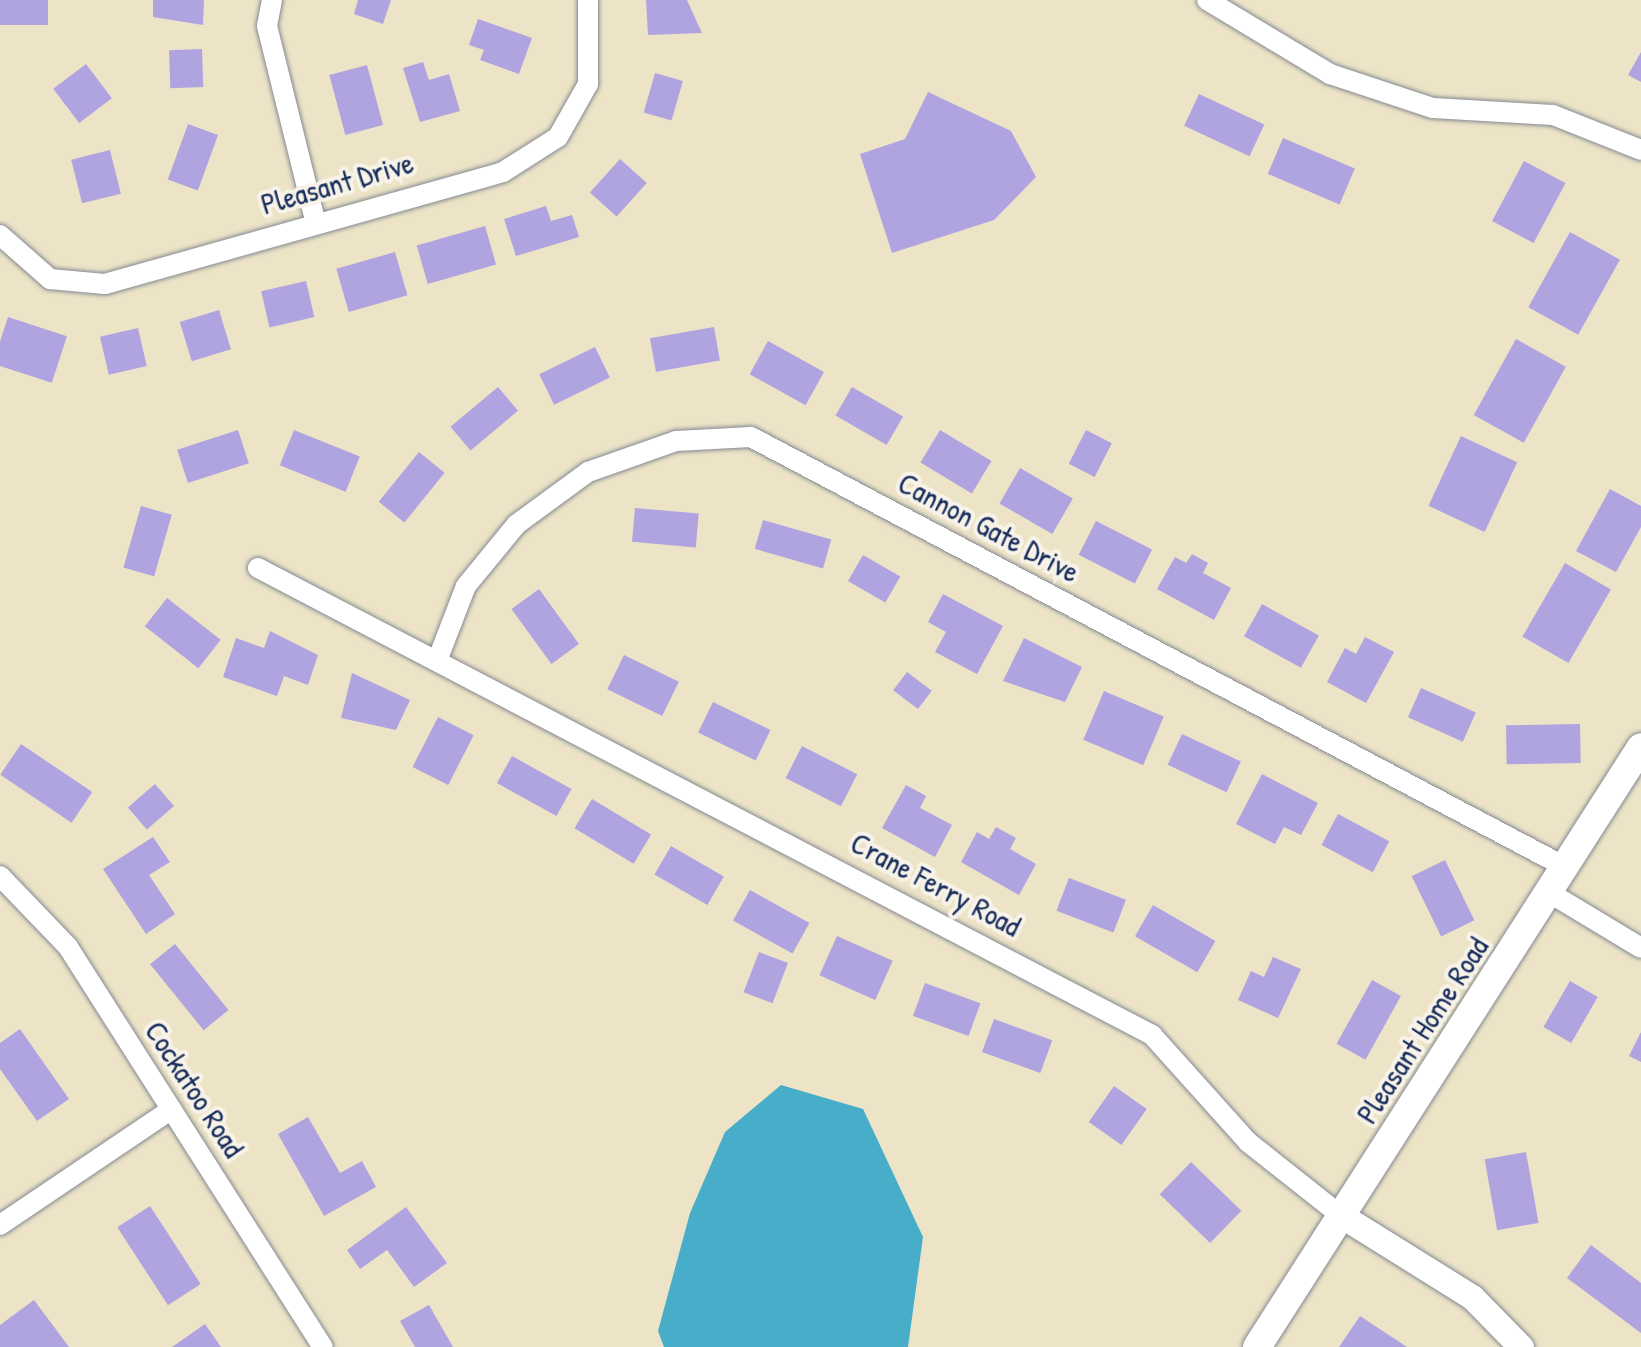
<!DOCTYPE html>
<html>
<head>
<meta charset="utf-8">
<style>
  body { margin:0 }
  #map { position:relative; width:1641px; height:1347px; overflow:hidden; background:#ede4c7; font-family:"Patrick Hand",sans-serif }
  div>[style] { position:absolute }
  .water>* { inset:0; background:#48adc8 }
  .building>* { inset:0; background:#afa3e0; transform-origin:0 0 }
  .roads { filter:drop-shadow(0 0 2px #848a92) drop-shadow(0 0 2px #848a92) }
  .minor>* { height:20px; margin:-10px; padding:0 10px; transform-origin:10px; border-radius:10px; background:#fff }
  .tertiary>* { height:25px; margin:-12.5px; padding:0 12.5px; transform-origin:12.5px; border-radius:12.5px; background:#fff }
  .secondary>* { height:28px; margin:-14px; padding:0 14px; transform-origin:14px; border-radius:14px; background:#fff }
  span { translate:-50% -50%; white-space:nowrap; text-align:center; line-height:1.15; -webkit-text-stroke:8px #f7f3e8; paint-order:stroke }
  .street-label { font-size:30px; color:#1b2f5e }
</style>
</head>
<body>
<div id="map">
  <div class="water">
    <i style="clip-path:polygon(781px 1085px,863px 1109px,923px 1237px,908px 1347px,664px 1347px,658px 1331px,690px 1213px,725px 1132px)"></i>
  </div>
  <div class="building">
    <i style="left:0;top:0;width:48px;height:25px"></i>
    <i style="clip-path:polygon(153px 0,204px 0,203px 25px,153px 17px)"></i>
    <i style="clip-path:polygon(358px 0,391px 0,383px 24px,354px 14px)"></i>
    <i style="clip-path:polygon(646px 0,687px 0,702px 33px,648px 35px)"></i>
    <i style="clip-path:polygon(478px 19px,532px 38px,519px 74px,480px 60px,484px 50px,469px 45px)"></i>
    <i style="left:202px;top:49px;width:38px;height:33px;rotate:88deg"></i>
    <i style="clip-path:polygon(1641px 52px,1641px 82px,1628px 75px)"></i>
    <i style="clip-path:polygon(423px 62px,429px 80px,449px 74px,460px 111px,420px 122px,403px 68px)"></i>
    <i style="left:86px;top:64px;width:43px;height:41px;rotate:53deg"></i>
    <i style="left:367px;top:65px;width:62px;height:39px;rotate:75deg"></i>
    <i style="left:655px;top:73px;width:29px;height:41px;rotate:16deg"></i>
    <i style="clip-path:polygon(928px 92px,1011px 131px,1036px 177px,994px 220px,892px 253px,860px 154px,905px 139px)"></i>
    <i style="left:1199px;top:94px;width:72px;height:35px;rotate:25deg"></i>
    <i style="left:188px;top:124px;width:32px;height:59px;rotate:20deg"></i>
    <i style="left:1283px;top:138px;width:78px;height:39px;rotate:23deg"></i>
    <i style="left:110px;top:150px;width:45px;height:40px;rotate:76deg"></i>
    <i style="left:620px;top:159px;width:36px;height:45px;rotate:42deg"></i>
    <i style="left:1524px;top:161px;width:47px;height:68px;rotate:28deg"></i>
    <i style="clip-path:polygon(546px 206px,551px 221px,572px 215px,579px 237px,516px 256px,504px 219px)"></i>
    <i style="left:485px;top:226px;width:40px;height:71px;rotate:74deg"></i>
    <i style="left:1570px;top:232px;width:57px;height:86px;rotate:29deg"></i>
    <i style="left:395px;top:252px;width:45px;height:61px;rotate:74deg"></i>
    <i style="left:306px;top:281px;width:37px;height:46px;rotate:77deg"></i>
    <i style="left:219px;top:310px;width:41px;height:41px;rotate:73deg"></i>
    <i style="left:8px;top:317px;width:62px;height:49px;rotate:18deg"></i>
    <i style="left:714px;top:327px;width:34px;height:65px;rotate:80deg"></i>
    <i style="left:138px;top:328px;width:39px;height:39px;rotate:77deg"></i>
    <i style="left:1516px;top:339px;width:57px;height:87px;rotate:29deg"></i>
    <i style="left:768px;top:341px;width:64px;height:38px;rotate:29deg"></i>
    <i style="left:595px;top:347px;width:34px;height:62px;rotate:64deg"></i>
    <i style="left:498px;top:387px;width:31px;height:62px;rotate:50deg"></i>
    <i style="left:852px;top:387px;width:59px;height:33px;rotate:30deg"></i>
    <i style="left:238px;top:430px;width:35px;height:64px;rotate:72deg"></i>
    <i style="left:294px;top:430px;width:71px;height:38px;rotate:22deg"></i>
    <i style="left:940px;top:430px;width:60px;height:38px;rotate:31deg"></i>
    <i style="left:1086px;top:430px;width:29px;height:38px;rotate:27deg"></i>
    <i style="left:1461px;top:436px;width:62px;height:77px;rotate:25deg"></i>
    <i style="left:419px;top:452px;width:33px;height:64px;rotate:39deg"></i>
    <i style="left:1020px;top:468px;width:61px;height:41px;rotate:30deg"></i>
    <i style="clip-path:polygon(1610px 489px,1641px 506px,1641px 527px,1616px 572px,1576px 551px)"></i>
    <i style="left:141px;top:506px;width:32px;height:64px;rotate:16deg"></i>
    <i style="left:635px;top:508px;width:64px;height:34px;rotate:5deg"></i>
    <i style="left:763px;top:520px;width:71px;height:30px;rotate:16deg"></i>
    <i style="left:1096px;top:521px;width:63px;height:38px;rotate:27deg"></i>
    <i style="clip-path:polygon(1192px 554px,1208px 563px,1203px 573px,1231px 588px,1214px 620px,1157px 589px,1175px 557px,1186px 563px)"></i>
    <i style="left:863px;top:555px;width:43px;height:30px;rotate:30deg"></i>
    <i style="left:1565px;top:563px;width:53px;height:85px;rotate:30deg"></i>
    <i style="left:539px;top:589px;width:68px;height:34px;rotate:54deg"></i>
    <i style="clip-path:polygon(943px 594px,1003px 626px,977px 674px,935px 652px,946px 632px,928px 622px)"></i>
    <i style="left:167px;top:598px;width:68px;height:36px;rotate:38deg"></i>
    <i style="left:1262px;top:604px;width:65px;height:37px;rotate:29deg"></i>
    <i style="clip-path:polygon(270px 631px,318px 655px,308px 685px,284px 676px,277px 696px,223px 677px,236px 638px,264px 648px)"></i>
    <i style="clip-path:polygon(1365px 637px,1394px 652px,1366px 703px,1327px 682px,1345px 648px,1356px 654px)"></i>
    <i style="clip-path:polygon(1024px 638px,1082px 667px,1065px 702px,1003px 681px)"></i>
    <i style="left:624px;top:655px;width:61px;height:38px;rotate:26deg"></i>
    <i style="left:907px;top:672px;width:31px;height:23px;rotate:37deg"></i>
    <i style="clip-path:polygon(352px 673px,410px 700px,396px 730px,341px 718px)"></i>
    <i style="left:1421px;top:688px;width:60px;height:32px;rotate:24deg"></i>
    <i style="left:1104px;top:691px;width:65px;height:53px;rotate:23deg"></i>
    <i style="left:713px;top:702px;width:64px;height:34px;rotate:26deg"></i>
    <i style="left:438px;top:717px;width:40px;height:56px;rotate:27deg"></i>
    <i style="left:1580px;top:724px;width:39px;height:74px;rotate:89deg"></i>
    <i style="left:1182px;top:734px;width:65px;height:34px;rotate:25deg"></i>
    <i style="left:21px;top:744px;width:86px;height:37px;rotate:34deg"></i>
    <i style="left:802px;top:746px;width:62px;height:36px;rotate:27deg"></i>
    <i style="left:512px;top:756px;width:68px;height:31px;rotate:29deg"></i>
    <i style="clip-path:polygon(1262px 774px,1318px 803px,1301px 835px,1284px 827px,1275px 844px,1236px 824px)"></i>
    <i style="left:155px;top:784px;width:29px;height:36px;rotate:49deg"></i>
    <i style="clip-path:polygon(906px 785px,926px 796px,920px 808px,952px 825px,935px 857px,882px 828px)"></i>
    <i style="left:592px;top:799px;width:69px;height:34px;rotate:31deg"></i>
    <i style="left:1338px;top:814px;width:58px;height:35px;rotate:28deg"></i>
    <i style="clip-path:polygon(996px 827px,1016px 838px,1010px 849px,1036px 864px,1019px 895px,961px 862px,977px 832px,989px 839px)"></i>
    <i style="clip-path:polygon(153px 837px,170px 862px,149px 875px,175px 914px,146px 934px,103px 869px)"></i>
    <i style="left:671px;top:846px;width:61px;height:33px;rotate:30deg"></i>
    <i style="left:1445px;top:860px;width:67px;height:37px;rotate:64deg"></i>
    <i style="left:1069px;top:878px;width:61px;height:35px;rotate:21deg"></i>
    <i style="left:750px;top:890px;width:68px;height:35px;rotate:29deg"></i>
    <i style="left:1153px;top:905px;width:72px;height:36px;rotate:30deg"></i>
    <i style="left:837px;top:936px;width:61px;height:43px;rotate:24deg"></i>
    <i style="left:175px;top:944px;width:85px;height:32px;rotate:51deg"></i>
    <i style="left:759px;top:952px;width:31px;height:43px;rotate:21deg"></i>
    <i style="clip-path:polygon(1273px 957px,1301px 969px,1278px 1018px,1238px 1000px,1251px 971px,1264px 977px)"></i>
    <i style="left:1372px;top:980px;width:33px;height:73px;rotate:29deg"></i>
    <i style="left:1570px;top:981px;width:32px;height:53px;rotate:30deg"></i>
    <i style="left:925px;top:983px;width:59px;height:35px;rotate:20deg"></i>
    <i style="left:994px;top:1019px;width:62px;height:35px;rotate:20deg"></i>
    <i style="clip-path:polygon(20px 1029px,69px 1099px,37px 1121px,0 1069px,0 1043px)"></i>
    <i style="clip-path:polygon(1641px 1032px,1641px 1062px,1629px 1056px)"></i>
    <i style="left:1114px;top:1086px;width:40px;height:44px;rotate:35deg"></i>
    <i style="clip-path:polygon(308px 1117px,340px 1173px,362px 1161px,376px 1187px,324px 1216px,278px 1134px)"></i>
    <i style="left:1526px;top:1152px;width:72px;height:42px;rotate:80deg"></i>
    <i style="left:1191px;top:1162px;width:70px;height:45px;rotate:44deg"></i>
    <i style="left:150px;top:1206px;width:93px;height:39px;rotate:57deg"></i>
    <i style="clip-path:polygon(406px 1207px,447px 1263px,414px 1287px,387px 1250px,360px 1269px,347px 1250px)"></i>
    <i style="clip-path:polygon(1591px 1245px,1641px 1283px,1641px 1333px,1567px 1278px)"></i>
    <i style="clip-path:polygon(34px 1300px,69px 1347px,0 1347px,0 1325px)"></i>
    <i style="clip-path:polygon(429px 1305px,453px 1347px,415px 1347px,400px 1321px)"></i>
    <i style="clip-path:polygon(1360px 1316px,1407px 1347px,1339px 1347px)"></i>
    <i style="clip-path:polygon(205px 1324px,221px 1347px,172px 1347px)"></i>
  </div>
  <div class="roads">
    <div class="minor">
      <i style="left:272px;top:0;width:26px;rotate:101deg"></i>
      <i style="left:267px;top:26px;width:200px;rotate:76.1deg"></i>
      <i style="left:1207px;top:0;width:144px;rotate:31deg"></i>
      <i style="left:1330px;top:74px;width:108px;rotate:18.3deg"></i>
      <i style="left:1433px;top:108px;width:120px;rotate:3.3deg"></i>
      <i style="left:1553px;top:115px;width:95px;rotate:21.7deg"></i>
      <i style="left:0;top:235px;width:67px;rotate:41.3deg"></i>
      <i style="left:50px;top:279px;width:55px;rotate:5.2deg"></i>
      <i style="left:105px;top:284px;width:413px;rotate:-15.7deg"></i>
      <i style="left:503px;top:172px;width:65px;rotate:-32.5deg"></i>
      <i style="left:558px;top:137px;width:61px;rotate:-60.5deg"></i>
      <i style="left:588px;top:84px;width:84px;rotate:-90deg"></i>
      <i style="left:258px;top:568px;width:1009px;rotate:27.58deg"></i>
      <i style="left:1152px;top:1035px;width:144px;rotate:48.1deg"></i>
      <i style="left:1248px;top:1142px;width:116px;rotate:38.4deg"></i>
      <i style="left:437px;top:661px;width:80px;rotate:-68.9deg"></i>
      <i style="left:466px;top:586px;width:80px;rotate:-50.6deg"></i>
      <i style="left:517px;top:524px;width:88px;rotate:-36.2deg"></i>
      <i style="left:588px;top:472px;width:93px;rotate:-19.4deg"></i>
      <i style="left:676px;top:441px;width:75px;rotate:-3.1deg"></i>
      <i style="left:751px;top:437px;width:923px;rotate:27.84deg"></i>
      <i style="left:0;top:876px;width:98px;rotate:46.2deg"></i>
      <i style="left:68px;top:947px;width:474px;rotate:57.5deg"></i>
      <i style="left:1550px;top:893px;width:106px;rotate:31.1deg"></i>
      <i style="left:0;top:1225px;width:207px;rotate:-34deg"></i>
    </div>
    <div class="tertiary">
      <i style="left:1339px;top:1214px;width:157px;rotate:32deg"></i>
      <i style="left:1472px;top:1297px;width:70px;rotate:45.6deg"></i>
    </div>
    <div class="secondary">
      <i style="left:1257px;top:1347px;width:712px;rotate:-57.38deg"></i>
    </div>
  </div>
  <div class="street-label">
    <span style="left:337px;top:183px;rotate:-16deg">Pleasant Drive</span>
    <span style="left:989px;top:527px;rotate:28deg">Cannon Gate Drive</span>
    <span style="left:936px;top:884px;rotate:28deg">Crane Ferry Road</span>
    <span style="left:1422px;top:1030px;rotate:-57deg">Pleasant Home Road</span>
    <span style="left:195px;top:1089px;rotate:57deg">Cockatoo Road</span>
  </div>
</div>
</body>
</html>
